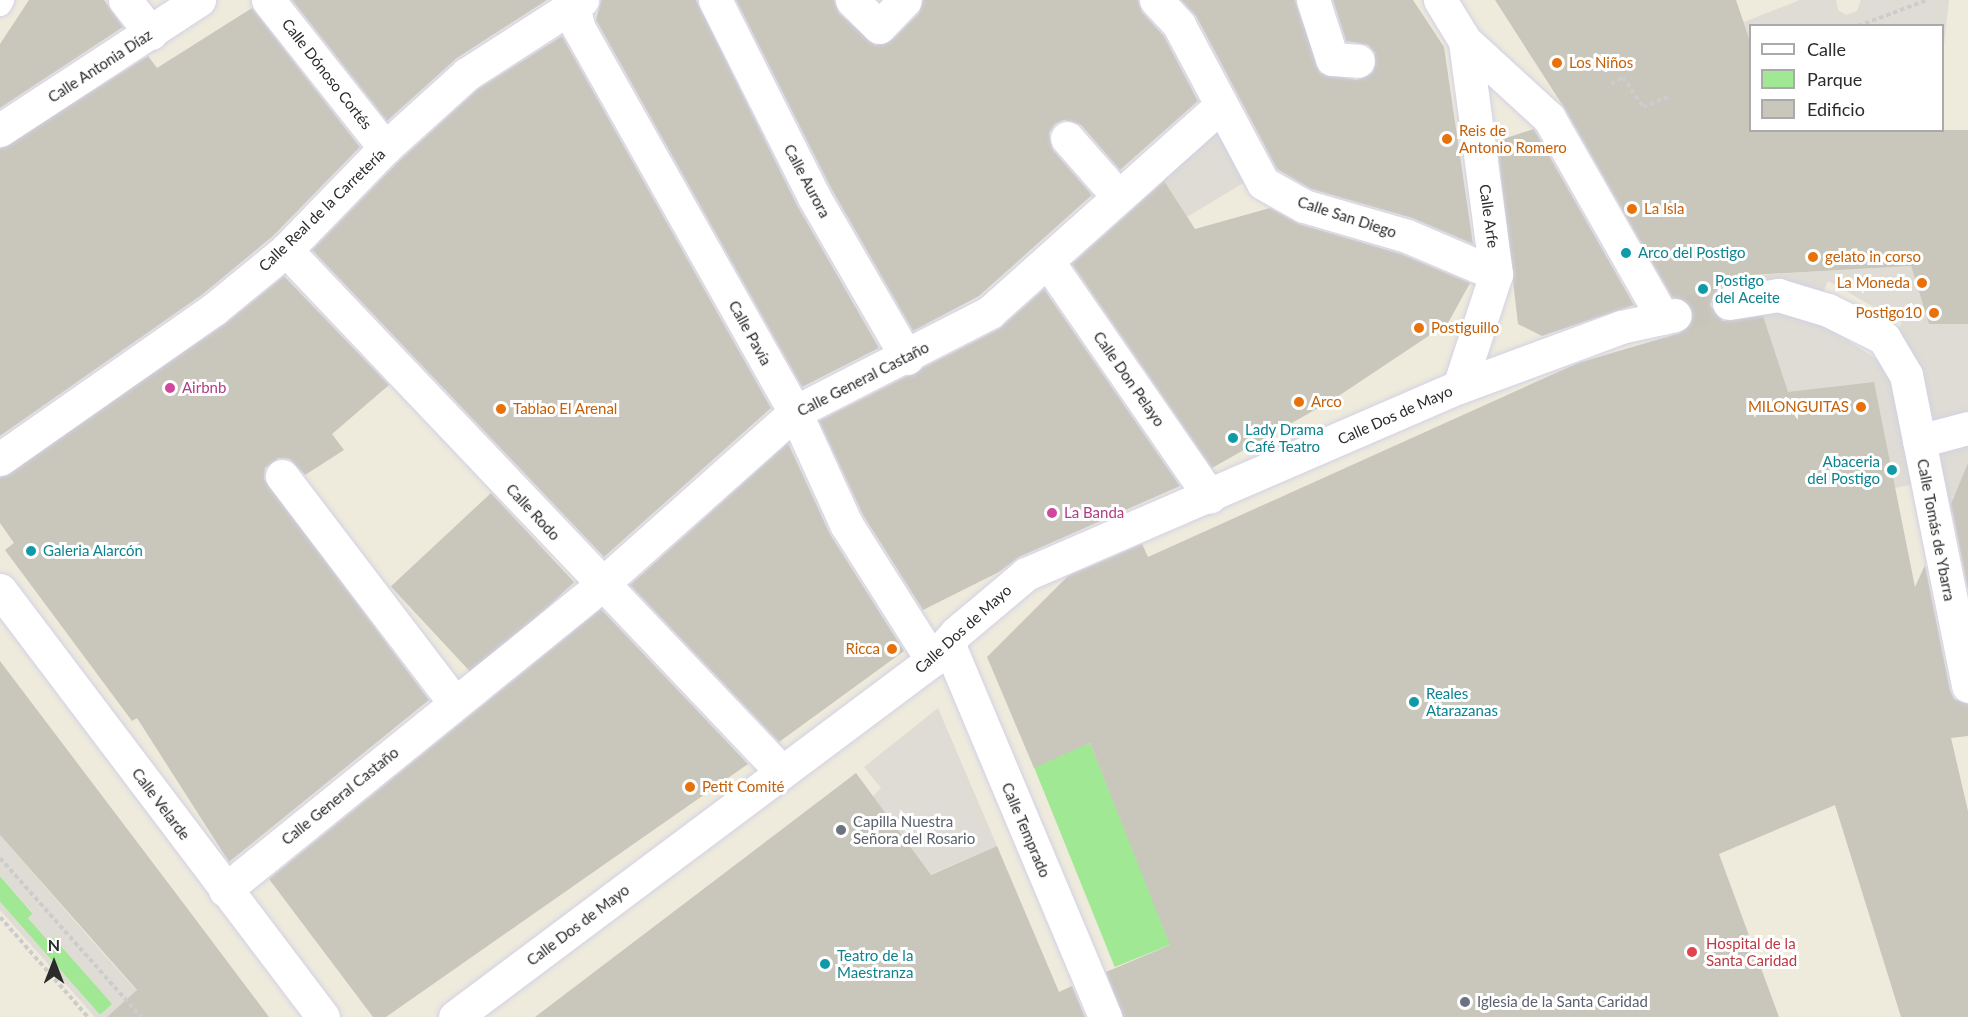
<!DOCTYPE html>
<html>
<head>
<meta charset="utf-8">
<style>
  body { margin:0 }
  #map { position:relative; width:1968px; height:1017px; overflow:hidden; background:#eeeadc; font-family:Lato,sans-serif }
  div>[style] { position:absolute }
  .green>* { inset:0; background:#a1e895; transform-origin:0 0 }
  .plaza>* { inset:0; background:#dedcd4 }
  .building>* { inset:0; background:#c9c6bc; transform-origin:0 0 }
  .street-tunnel>* { height:33px; margin-top:-16.5px; transform-origin:0; background:repeating-linear-gradient(90deg,#c7c4b9 0 33px,transparent 0 49px) }
  .path>* { height:4px; margin-top:-2px; transform-origin:0; background:repeating-linear-gradient(90deg,#ccc 0 4.5px,transparent 0 7.5px) }
  .roads { filter:drop-shadow(0 0 2px #d2d1e5) drop-shadow(0 0 2px #d2d1e5) }
  .lane>* { height:21px; margin:-10.5px; padding:0 10.5px; transform-origin:10.5px; border-radius:10.5px; background:#fff }
  .street>* { height:33px; margin:-16.5px; padding:0 16.5px; transform-origin:16.5px; border-radius:16.5px; background:#fff }
  .dots>* { width:16px; height:16px; translate:-50% -50%; box-sizing:border-box; border:3px solid #fff; border-radius:50% }
  span { translate:-50% -50%; white-space:nowrap; text-align:center; line-height:1.15; -webkit-text-stroke:6px #fff; paint-order:stroke }
  .food-label { font-size:15px; color:#c56008 }
  .left { translate:0 -50%; text-align:left }
  .right { translate:-100% -50%; text-align:right }
  .street-label { font-size:15px; color:#2b2b2b }
  .culture-label { font-size:15px; color:#0d838f }
  .hotel-label { font-size:15px; color:#b23c85 }
  .worship-label { font-size:15px; color:#5b616d }
  .health-label { font-size:15px; color:#be3a42 }
  .legend { position:absolute; left:1749px; top:24px; width:195px; height:108px; box-sizing:border-box; background:#fff; border:2px solid #aaa; margin:0; padding:8px 10px; list-style:none; font-size:18px; color:#2b2b2b }
  .legend li { display:flex; align-items:center; gap:12px; height:30px }
  .legend b { width:30px; border:2px solid #aaa }
  .north { position:absolute; left:24px; top:933px; width:60px; height:60px; -webkit-text-stroke:4px #fff; paint-order:stroke; rotate:0deg; font-size:16px; font-weight:700; line-height:24px; text-align:center; color:#2b2b2b }
  .north::after { content:''; display:block; margin:auto; width:21px; height:27px; background:#2b2b2b; clip-path:polygon(50% 0,100% 100%,50% 72%,0 100%) }
</style>
</head>
<body>
<div id="map">
  <div class="green">
    <i style="left:1090px;top:743px;width:217px;height:61px;rotate:68deg"></i>
    <i style="clip-path:polygon(0 876px,33px 914px,28px 918px,49px 941px,53px 937px,113px 1004px,100px 1015px,0 902px)"></i>
  </div>
  <div class="plaza">
    <i style="clip-path:polygon(1800px 0,1836px 0,1838px 10px,1846px 15px,1857px 11px,1861px 0,1949px 0,1944px 45px,1943px 49px,1942px 26px,1750px 26px,1750px 41px,1744px 22px)"></i>
    <i style="clip-path:polygon(1201px 104px,1248px 180px,1187px 217px,1159px 174px)"></i>
    <i style="clip-path:polygon(1911px 266px,1929px 324px,1968px 324px,1968px 475px,1953px 497px,1953px 513px,1943px 514px,1896px 335px,1902px 323px,1828px 281px,1823px 293px,1725px 291px,1723px 286px,1740px 276px)"></i>
    <i style="clip-path:polygon(1772px 309px,1821px 323px,1890px 368px,1915px 484px,1895px 488px,1784px 393px,1764px 319px,1735px 321px,1733px 313px)"></i>
    <i style="clip-path:polygon(938px 708px,997px 846px,845px 911px,873px 796px,881px 788px,864px 767px)"></i>
    <i style="clip-path:polygon(0 835px,86px 934px,160px 1017px,95px 1017px,0 910px,0 902px,100px 1015px,112px 1004px,53px 937px,48px 941px,28px 918px,33px 913px,0 876px)"></i>
  </div>
  <div class="building">
    <i style="clip-path:polygon(29px 0,104px 0,123px 27px,0 108px,0 44px)"></i>
    <i style="clip-path:polygon(292px 0,547px 0,457px 58px,387px 121px)"></i>
    <i style="clip-path:polygon(601px 0,696px 0,797px 205px,879px 348px,802px 387px,596px 20px)"></i>
    <i style="clip-path:polygon(736px 0,834px 0,839px 13px,875px 45px,892px 40px,919px 13px,923px 0,1138px 0,1142px 12px,1164px 36px,1198px 101px,1120px 170px,1081px 125px,1064px 120px,1055px 124px,1049px 133px,1053px 150px,1092px 195px,979px 296px,913px 331px,831px 188px)"></i>
    <i style="clip-path:polygon(1181px 0,1295px 0,1320px 73px,1357px 80px,1373px 72px,1375px 53px,1368px 45px,1346px 41px,1333px 0,1413px 0,1444px 47px,1473px 244px,1412px 218px,1311px 189px,1277px 169px,1196px 16px)"></i>
    <i style="clip-path:polygon(1495px 0,1736px 0,1750px 41px,1750px 130px,1968px 130px,1968px 324px,1929px 324px,1911px 266px,1750px 275px,1752px 280px,1718px 288px,1710px 305px,1723px 321px,1763px 316px,1788px 392px,1874px 382px,1915px 587px,1925px 565px,1950px 690px,1954px 699px,1968px 704px,1968px 736px,1951px 738px,1968px 811px,1968px 1017px,1901px 1017px,1835px 805px,1719px 854px,1779px 1017px,1123px 1017px,1106px 972px,1170px 945px,1090px 743px,1034px 768px,987px 657px,1068px 576px,1142px 544px,1148px 557px,1578px 363px,1680px 333px,1693px 321px,1689px 303px,1672px 297px,1565px 109px)"></i>
    <i style="clip-path:polygon(252px 8px,360px 147px,273px 236px,203px 294px,0 436px,0 149px,148px 56px,157px 68px)"></i>
    <i style="clip-path:polygon(562px 36px,771px 408px,604px 557px,312px 250px,398px 162px,478px 89px)"></i>
    <i style="clip-path:polygon(1534px 129px,1634px 305px,1542px 336px,1518px 324px,1497px 141px)"></i>
    <i style="clip-path:polygon(1164px 181px,1195px 229px,1270px 208px,1299px 224px,1401px 254px,1470px 283px,1448px 323px,1334px 399px,1212px 468px,1072px 264px)"></i>
    <i style="clip-path:polygon(284px 276px,389px 385px,332px 434px,344px 450px,305px 475px,290px 459px,279px 458px,265px 468px,264px 479px,429px 700px,229px 862px,137px 718px,132px 721px,5px 550px,14px 543px,0 523px,0 477px,225px 324px)"></i>
    <i style="clip-path:polygon(1044px 289px,1180px 486px,1019px 557px,999px 572px,923px 610px,863px 515px,819px 421px,999px 329px)"></i>
    <i style="clip-path:polygon(788px 443px,830px 534px,904px 651px,779px 742px,630px 585px)"></i>
    <i style="clip-path:polygon(1968px 463px,1968px 590px,1951px 504px)"></i>
    <i style="left:491px;top:493px;width:122px;height:137px;rotate:47deg"></i>
    <i style="clip-path:polygon(601px 609px,748px 764px,386px 1017px,373px 1017px,269px 879px)"></i>
    <i style="clip-path:polygon(0 661px,184px 904px,269px 1017px,107px 1017px,137px 990px,0 835px)"></i>
    <i style="clip-path:polygon(856px 773px,931px 875px,997px 846px,1059px 992px,1072px 986px,1085px 1017px,535px 1017px)"></i>
  </div>
  <div class="street-tunnel">
    <i style="left:1675px;top:315px;width:55px;rotate:-12.5deg"></i>
  </div>
  <div class="path">
    <i style="left:1858px;top:26px;width:74px;rotate:-20.6deg"></i>
    <i style="left:1611px;top:84px;width:14px;rotate:-30deg"></i>
    <i style="left:1623px;top:77px;width:36px;rotate:56deg"></i>
    <i style="left:1643px;top:107px;width:27px;rotate:-22deg"></i>
    <i style="left:0;top:858px;width:213px;rotate:48.4deg"></i>
    <i style="left:0;top:917px;width:133px;rotate:48.7deg"></i>
  </div>
  <div class="roads">
    <div class="lane">
      <i style="left:0;top:5px;width:6px;rotate:-59deg"></i>
    </div>
    <div class="street">
      <i style="left:125px;top:0;width:42px;rotate:51.8deg"></i>
      <i style="left:268px;top:0;width:189px;rotate:51.7deg"></i>
      <i style="left:572px;top:0;width:28px;rotate:77deg"></i>
      <i style="left:578px;top:27px;width:442px;rotate:60.6deg"></i>
      <i style="left:795px;top:412px;width:123px;rotate:65.5deg"></i>
      <i style="left:846px;top:524px;width:161px;rotate:57.7deg"></i>
      <i style="left:715px;top:0;width:220px;rotate:63.3deg"></i>
      <i style="left:814px;top:197px;width:186px;rotate:60deg"></i>
      <i style="left:852px;top:0;width:38px;rotate:45deg"></i>
      <i style="left:879px;top:27px;width:37px;rotate:-46deg"></i>
      <i style="left:1156px;top:0;width:34px;rotate:47deg"></i>
      <i style="left:1179px;top:25px;width:179px;rotate:62deg"></i>
      <i style="left:1263px;top:183px;width:47px;rotate:29.3deg"></i>
      <i style="left:1304px;top:206px;width:107px;rotate:16.2deg"></i>
      <i style="left:1407px;top:236px;width:97px;rotate:23.1deg"></i>
      <i style="left:1313px;top:0;width:62px;rotate:72.1deg"></i>
      <i style="left:1332px;top:59px;width:26px;rotate:4deg"></i>
      <i style="left:1440px;top:0;width:48px;rotate:58.6deg"></i>
      <i style="left:1465px;top:41px;width:114px;rotate:42.5deg"></i>
      <i style="left:1549px;top:118px;width:230px;rotate:60.3deg"></i>
      <i style="left:0;top:130px;width:238px;rotate:-33.2deg"></i>
      <i style="left:1067px;top:138px;width:76px;rotate:48.7deg"></i>
      <i style="left:286px;top:250px;width:720px;rotate:46.46deg"></i>
      <i style="left:1048px;top:262px;width:285px;rotate:55.4deg"></i>
      <i style="left:1729px;top:303px;width:50px;rotate:-9.3deg"></i>
      <i style="left:1778px;top:295px;width:52px;rotate:16.7deg"></i>
      <i style="left:1828px;top:310px;width:63px;rotate:26.6deg"></i>
      <i style="left:1884px;top:338px;width:43px;rotate:59.3deg"></i>
      <i style="left:1906px;top:375px;width:317px;rotate:78.7deg"></i>
      <i style="left:1459px;top:387px;width:119px;rotate:-71.9deg"></i>
      <i style="left:1496px;top:274px;width:235px;rotate:-97.6deg"></i>
      <i style="left:1919px;top:441px;width:51px;rotate:-14.9deg"></i>
      <i style="left:0;top:459px;width:261px;rotate:-35deg"></i>
      <i style="left:214px;top:309px;width:93px;rotate:-39.3deg"></i>
      <i style="left:286px;top:250px;width:142px;rotate:-45.9deg"></i>
      <i style="left:385px;top:148px;width:110px;rotate:-42.1deg"></i>
      <i style="left:467px;top:74px;width:137px;rotate:-32.8deg"></i>
      <i style="left:282px;top:476px;width:284px;rotate:52.7deg"></i>
      <i style="left:0;top:590px;width:535px;rotate:52.89deg"></i>
      <i style="left:948px;top:643px;width:406px;rotate:67.2deg"></i>
      <i style="left:225px;top:890px;width:484px;rotate:-39deg"></i>
      <i style="left:601px;top:585px;width:260px;rotate:-41.7deg"></i>
      <i style="left:795px;top:412px;width:219px;rotate:-27.1deg"></i>
      <i style="left:990px;top:312px;width:307px;rotate:-41.8deg"></i>
      <i style="left:455px;top:1017px;width:596px;rotate:-36.81deg"></i>
      <i style="left:932px;top:660px;width:36px;rotate:-48deg"></i>
      <i style="left:956px;top:633px;width:92px;rotate:-40.1deg"></i>
      <i style="left:1026px;top:574px;width:472px;rotate:-23.4deg"></i>
      <i style="left:1459px;top:387px;width:173px;rotate:-20.3deg"></i>
      <i style="left:1621px;top:327px;width:55px;rotate:-12.5deg"></i>
    </div>
  </div>
  <div class="dots">
    <i style="left:1557px;top:63px;background:#e8710a"></i>
    <i style="left:1447px;top:139px;background:#e8710a"></i>
    <i style="left:1632px;top:209px;background:#e8710a"></i>
    <i style="left:1626px;top:253px;background:#0f9aa8"></i>
    <i style="left:1813px;top:257px;background:#e8710a"></i>
    <i style="left:1922px;top:283px;background:#e8710a"></i>
    <i style="left:1703px;top:289px;background:#0f9aa8"></i>
    <i style="left:1934px;top:313px;background:#e8710a"></i>
    <i style="left:1419px;top:328px;background:#e8710a"></i>
    <i style="left:170px;top:388px;background:#d1479c"></i>
    <i style="left:1299px;top:402px;background:#e8710a"></i>
    <i style="left:1861px;top:407px;background:#e8710a"></i>
    <i style="left:501px;top:409px;background:#e8710a"></i>
    <i style="left:1233px;top:438px;background:#0f9aa8"></i>
    <i style="left:1892px;top:470px;background:#0f9aa8"></i>
    <i style="left:1052px;top:513px;background:#d1479c"></i>
    <i style="left:31px;top:551px;background:#0f9aa8"></i>
    <i style="left:892px;top:649px;background:#e8710a"></i>
    <i style="left:1414px;top:702px;background:#0f9aa8"></i>
    <i style="left:690px;top:787px;background:#e8710a"></i>
    <i style="left:841px;top:830px;background:#6b7280"></i>
    <i style="left:1692px;top:952px;background:#e0444e"></i>
    <i style="left:825px;top:964px;background:#0f9aa8"></i>
    <i style="left:1465px;top:1002px;background:#6b7280"></i>
  </div>
  <div class="food-label">
    <span class="left" style="left:1569px;top:63px">Los Niños</span>
    <span class="left" style="left:1459px;top:139px">Reis de<br>Antonio Romero</span>
    <span class="left" style="left:1644px;top:209px">La Isla</span>
    <span class="left" style="left:1825px;top:257px">gelato in corso</span>
    <span class="right" style="left:1910px;top:283px">La Moneda</span>
    <span class="right" style="left:1922px;top:313px">Postigo10</span>
    <span class="left" style="left:1431px;top:328px">Postiguillo</span>
    <span class="left" style="left:1311px;top:402px">Arco</span>
    <span class="right" style="left:1849px;top:407px">MILONGUITAS</span>
    <span class="left" style="left:513px;top:409px">Tablao El Arenal</span>
    <span class="right" style="left:880px;top:649px">Ricca</span>
    <span class="left" style="left:702px;top:787px">Petit Comité</span>
  </div>
  <div class="street-label">
    <span style="left:100px;top:66px;rotate:-33deg">Calle Antonia Díaz</span>
    <span style="left:327px;top:74px;rotate:52deg">Calle Dónoso Cortés</span>
    <span style="left:807px;top:181px;rotate:62deg">Calle Aurora</span>
    <span style="left:322px;top:210px;rotate:-44deg">Calle Real de la Carretería</span>
    <span style="left:1489px;top:216px;rotate:82deg">Calle Arfe</span>
    <span style="left:1347px;top:217px;rotate:18deg">Calle San Diego</span>
    <span style="left:750px;top:333px;rotate:61deg">Calle Pavía</span>
    <span style="left:863px;top:379px;rotate:-27deg">Calle General Castaño</span>
    <span style="left:1129px;top:379px;rotate:55deg">Calle Don Pelayo</span>
    <span style="left:1395px;top:415px;rotate:-24deg">Calle Dos de Mayo</span>
    <span style="left:533px;top:512px;rotate:47deg">Calle Rodo</span>
    <span style="left:1936px;top:530px;rotate:79deg">Calle Tomás de Ybarra</span>
    <span style="left:963px;top:629px;rotate:-42deg">Calle Dos de Mayo</span>
    <span style="left:340px;top:796px;rotate:-39deg">Calle General Castaño</span>
    <span style="left:161px;top:804px;rotate:53deg">Calle Velarde</span>
    <span style="left:1026px;top:830px;rotate:67deg">Calle Temprado</span>
    <span style="left:578px;top:925px;rotate:-37deg">Calle Dos de Mayo</span>
  </div>
  <div class="culture-label">
    <span class="left" style="left:1638px;top:253px">Arco del Postigo</span>
    <span class="left" style="left:1715px;top:289px">Postigo<br>del Aceite</span>
    <span class="left" style="left:1245px;top:438px">Lady Drama<br>Café Teatro</span>
    <span class="right" style="left:1880px;top:470px">Abaceria<br>del Postigo</span>
    <span class="left" style="left:43px;top:551px">Galeria Alarcón</span>
    <span class="left" style="left:1426px;top:702px">Reales<br>Atarazanas</span>
    <span class="left" style="left:837px;top:964px">Teatro de la<br>Maestranza</span>
  </div>
  <div class="hotel-label">
    <span class="left" style="left:182px;top:388px">Airbnb</span>
    <span class="left" style="left:1064px;top:513px">La Banda</span>
  </div>
  <div class="worship-label">
    <span class="left" style="left:853px;top:830px">Capilla Nuestra<br>Señora del Rosario</span>
    <span class="left" style="left:1477px;top:1002px">Iglesia de la Santa Caridad</span>
  </div>
  <div class="health-label">
    <span class="left" style="left:1706px;top:952px">Hospital de la<br>Santa Caridad</span>
  </div>
  <ul class="legend">
  <li><b style="height:8px;background:#fff"></b>Calle</li>
  <li><b style="height:16px;background:#a1e895"></b>Parque</li>
  <li><b style="height:16px;background:#c9c6bc"></b>Edificio</li>
  </ul>
  <div class="north">N</div>
</div>
</body>
</html>
